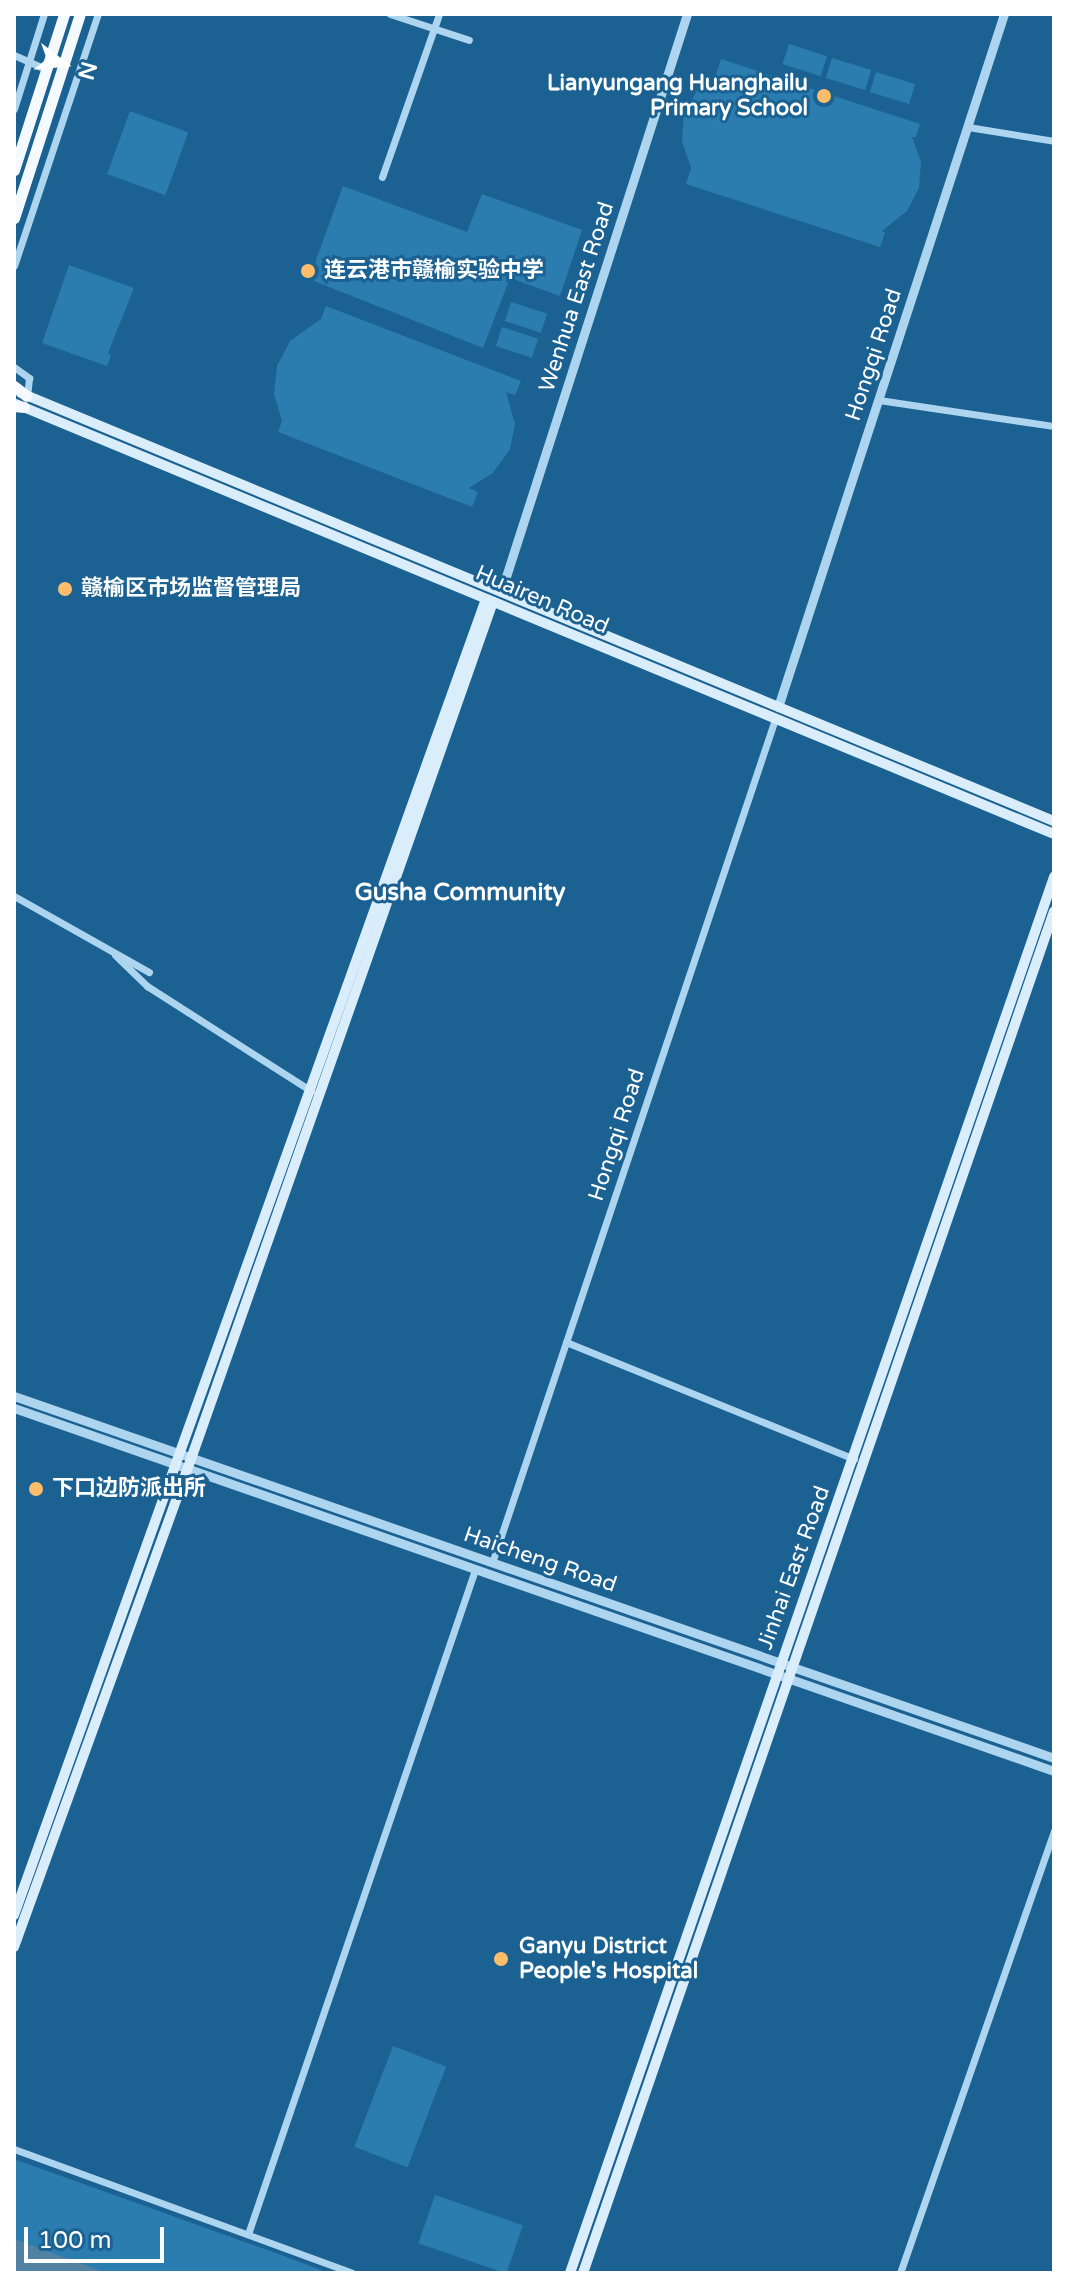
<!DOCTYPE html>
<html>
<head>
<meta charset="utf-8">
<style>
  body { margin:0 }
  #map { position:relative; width:1068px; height:2287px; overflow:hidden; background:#1b6293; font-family:"Varela Round","Noto Sans SC",sans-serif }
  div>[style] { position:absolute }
  .green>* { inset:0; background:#2b7caf; transform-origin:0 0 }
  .water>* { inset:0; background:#5282a3 }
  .minor>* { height:7px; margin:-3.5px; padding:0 3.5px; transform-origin:3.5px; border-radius:3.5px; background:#add5ef }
  .tertiary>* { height:9px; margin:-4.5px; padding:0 4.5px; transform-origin:4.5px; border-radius:4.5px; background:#add5ef }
  .secondary>* { height:10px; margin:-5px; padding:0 5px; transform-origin:5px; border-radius:5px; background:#daedfb }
  .primary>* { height:11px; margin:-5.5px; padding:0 5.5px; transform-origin:5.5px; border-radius:5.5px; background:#f5faff }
  .dots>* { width:22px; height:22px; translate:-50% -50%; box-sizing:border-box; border:4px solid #1b6293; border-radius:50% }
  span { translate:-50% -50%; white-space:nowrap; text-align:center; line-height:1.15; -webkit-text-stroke:6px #1b6293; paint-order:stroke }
  .poi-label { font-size:22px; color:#fff; font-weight:700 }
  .right { translate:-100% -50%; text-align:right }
  .left { translate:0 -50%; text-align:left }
  .street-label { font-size:22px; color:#fff }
  .neighbourhood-label { font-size:24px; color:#fff; font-weight:700 }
  .frame { position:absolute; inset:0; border:16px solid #fff; pointer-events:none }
  .north { position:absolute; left:24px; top:24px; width:80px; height:80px; -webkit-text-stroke:6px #1b6293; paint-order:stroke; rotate:106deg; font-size:22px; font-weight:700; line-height:32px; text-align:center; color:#fff }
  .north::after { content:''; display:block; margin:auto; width:28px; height:36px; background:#fff; clip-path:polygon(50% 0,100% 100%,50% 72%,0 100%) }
  .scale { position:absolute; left:24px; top:2227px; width:140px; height:36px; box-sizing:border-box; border:4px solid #fff; border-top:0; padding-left:10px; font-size:24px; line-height:28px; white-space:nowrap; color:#fff; -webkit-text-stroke:6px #1b6293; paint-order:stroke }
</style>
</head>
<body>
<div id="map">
  <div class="green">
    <i style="left:789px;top:44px;width:40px;height:21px;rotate:18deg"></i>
    <i style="left:832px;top:58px;width:41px;height:21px;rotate:17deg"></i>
    <i style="clip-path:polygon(721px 59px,920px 124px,916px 137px,912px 137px,921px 162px,919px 188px,907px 211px,882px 231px,885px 233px,880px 247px,686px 184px,691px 168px,682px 141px,684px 113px,698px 89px,716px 75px)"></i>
    <i style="left:876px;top:72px;width:41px;height:21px;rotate:17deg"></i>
    <i style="left:130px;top:111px;width:62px;height:67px;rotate:20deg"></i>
    <i style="clip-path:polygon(343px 186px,467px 232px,482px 194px,582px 230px,560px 296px,510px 278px,483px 348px,309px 279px)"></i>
    <i style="clip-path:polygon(69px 265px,134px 288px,108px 353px,111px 355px,107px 366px,42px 343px)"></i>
    <i style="left:511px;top:302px;width:38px;height:20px;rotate:18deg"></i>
    <i style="clip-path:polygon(326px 306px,521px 381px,515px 395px,506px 392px,515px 424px,510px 449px,493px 473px,469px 488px,478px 492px,472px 507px,278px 432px,282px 421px,274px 394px,277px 366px,290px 341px,321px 319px)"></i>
    <i style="left:502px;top:327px;width:38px;height:20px;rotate:18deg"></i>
    <i style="left:393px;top:2046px;width:57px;height:108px;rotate:21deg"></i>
    <i style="clip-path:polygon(14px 2159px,284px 2256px,329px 2273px,14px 2273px)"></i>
    <i style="left:435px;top:2195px;width:93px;height:51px;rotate:19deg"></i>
  </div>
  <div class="water">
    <i style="clip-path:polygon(14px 2239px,107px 2273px,14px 2273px)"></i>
  </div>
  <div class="minor">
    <i style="left:390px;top:14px;width:83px;rotate:18.2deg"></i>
    <i style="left:14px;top:55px;width:35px;rotate:24deg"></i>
    <i style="left:14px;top:109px;width:100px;rotate:-72.5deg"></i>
    <i style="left:968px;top:127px;width:87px;rotate:9.2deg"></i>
    <i style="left:382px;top:177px;width:173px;rotate:-70.7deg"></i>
    <i style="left:14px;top:266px;width:266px;rotate:-71.6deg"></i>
    <i style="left:14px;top:367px;width:19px;rotate:36deg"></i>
    <i style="left:29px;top:378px;width:18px;rotate:96deg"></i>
    <i style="left:879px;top:400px;width:177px;rotate:8.5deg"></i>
    <i style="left:14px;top:896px;width:155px;rotate:29.4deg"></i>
    <i style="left:115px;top:955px;width:45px;rotate:44.1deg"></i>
    <i style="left:147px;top:986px;width:195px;rotate:32.6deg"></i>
    <i style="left:566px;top:1342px;width:311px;rotate:22.1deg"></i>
    <i style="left:492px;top:1563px;width:890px;rotate:-71.46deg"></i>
    <i style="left:14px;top:2149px;width:360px;rotate:20.1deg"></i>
    <i style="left:248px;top:2234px;width:702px;rotate:-71.13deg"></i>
    <i style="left:900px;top:2273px;width:468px;rotate:-70.8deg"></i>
  </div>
  <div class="tertiary">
    <i style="left:501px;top:592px;width:607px;rotate:-72.16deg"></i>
    <i style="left:778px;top:707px;width:729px;rotate:-71.94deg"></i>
    <i style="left:14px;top:1396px;width:1101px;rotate:19.19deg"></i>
    <i style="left:14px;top:1408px;width:1102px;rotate:19.24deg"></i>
  </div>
  <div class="secondary">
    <i style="left:21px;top:393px;width:1118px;rotate:22.51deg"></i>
    <i style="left:16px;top:404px;width:1124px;rotate:22.5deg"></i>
    <i style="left:14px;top:1915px;width:1398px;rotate:-70.27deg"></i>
    <i style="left:14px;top:1947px;width:519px;rotate:-70.06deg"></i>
    <i style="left:191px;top:1459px;width:909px;rotate:-70.59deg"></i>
    <i style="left:570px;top:2273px;width:1478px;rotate:-70.88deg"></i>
    <i style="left:583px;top:2273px;width:1441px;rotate:-70.92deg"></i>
  </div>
  <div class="primary">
    <i style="left:14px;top:170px;width:164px;rotate:-72.2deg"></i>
    <i style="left:14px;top:218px;width:214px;rotate:-72.1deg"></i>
    <i style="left:14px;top:386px;width:16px;rotate:38deg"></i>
    <i style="left:14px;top:406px;width:10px;rotate:6deg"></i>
  </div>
  <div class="dots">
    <i style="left:824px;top:96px;background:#ffbd6b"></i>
    <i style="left:308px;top:271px;background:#ffbd6b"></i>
    <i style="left:65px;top:589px;background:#ffbd6b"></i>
    <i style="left:36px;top:1489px;background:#ffbd6b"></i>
    <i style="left:501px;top:1959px;background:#ffbd6b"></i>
  </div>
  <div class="poi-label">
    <span class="right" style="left:808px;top:96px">Lianyungang Huanghailu<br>Primary School</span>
    <span class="left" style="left:324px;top:271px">连云港市赣榆实验中学</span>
    <span class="left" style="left:81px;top:589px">赣榆区市场监督管理局</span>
    <span class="left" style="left:52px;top:1489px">下口边防派出所</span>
    <span class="left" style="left:519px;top:1959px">Ganyu District<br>People's Hospital</span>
  </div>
  <div class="street-label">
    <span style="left:577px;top:297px;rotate:-72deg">Wenhua East Road</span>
    <span style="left:874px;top:355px;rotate:-72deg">Hongqi Road</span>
    <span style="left:542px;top:600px;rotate:23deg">Huairen Road</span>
    <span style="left:617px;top:1135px;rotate:-72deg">Hongqi Road</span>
    <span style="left:540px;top:1560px;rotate:19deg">Haicheng Road</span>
    <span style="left:794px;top:1568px;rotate:-70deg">Jinhai East Road</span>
  </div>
  <div class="neighbourhood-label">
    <span style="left:460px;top:893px">Gusha Community</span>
  </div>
  <div class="frame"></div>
  <div class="north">N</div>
  <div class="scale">100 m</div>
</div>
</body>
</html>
